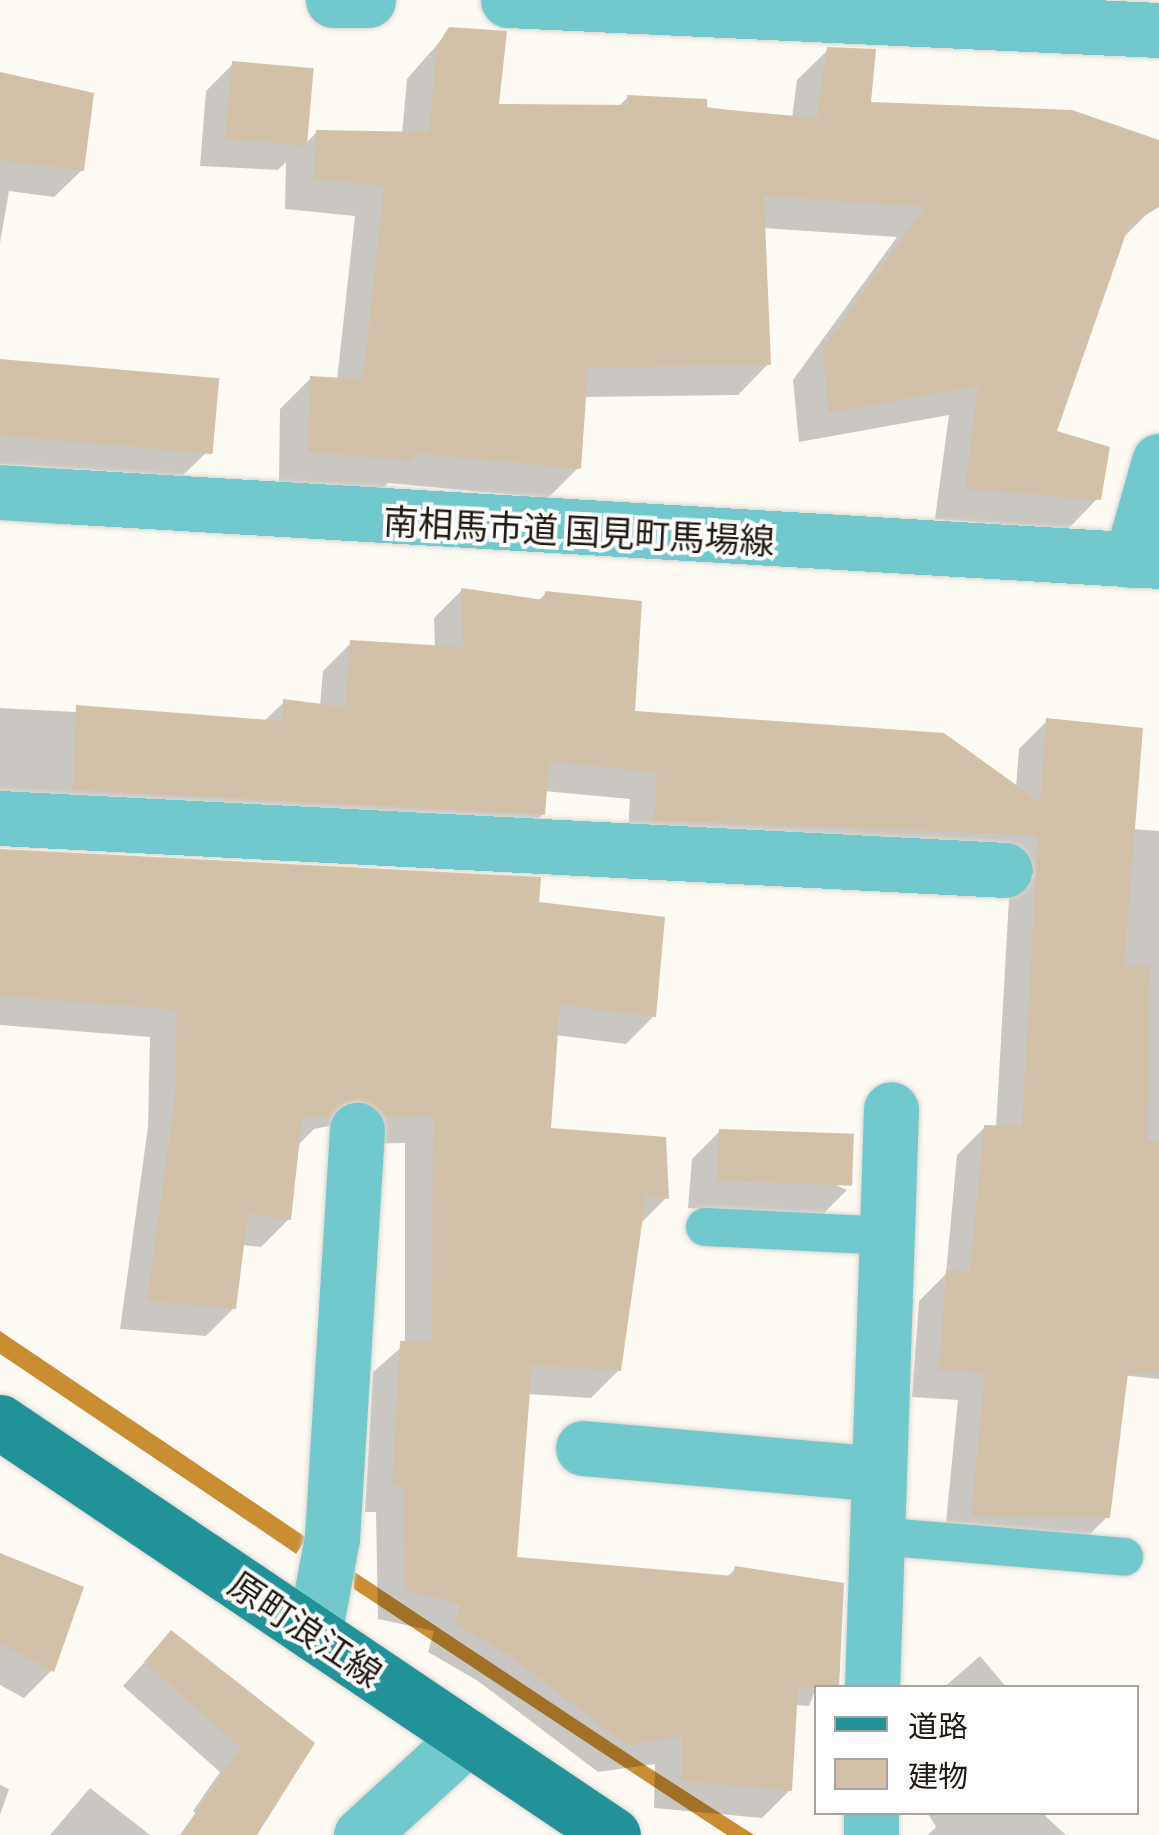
<!DOCTYPE html>
<html>
<head>
<meta charset="utf-8">
<style>
  body { margin:0 }
  #map { position:relative; width:1159px; height:1835px; overflow:hidden; background:#fdf9f3; font-family:Commissioner,"Noto Sans JP",sans-serif }
  div>[style] { position:absolute }
  .water>* { inset:0; background:#ca8e32; transform-origin:0 0 }
  .shadow>* { inset:0; background:#0003 }
  .building>* { inset:0; background:#d3c0a8; transform-origin:0 0 }
  .roads { filter:drop-shadow(0 0 2px #dad5cf) drop-shadow(0 0 2px #dad5cf) }
  .service>* { height:38px; margin:-19px; padding:0 19px; transform-origin:19px; border-radius:19px; background:#72c9cd }
  .minor>* { height:55px; margin:-27.5px; padding:0 27.5px; transform-origin:27.5px; border-radius:27.5px; background:#72c9cd }
  .tertiary>* { height:55px; margin:-27.5px; padding:0 27.5px; transform-origin:27.5px; border-radius:27.5px; background:#72c9cd }
  .primary>* { height:55px; margin:-27.5px; padding:0 27.5px; transform-origin:27.5px; border-radius:27.5px; background:#219398 }
  span { translate:-50% -50%; white-space:nowrap; text-align:center; line-height:1.15; -webkit-text-stroke:8px #fff; paint-order:stroke }
  .street-label { font-size:35px; color:#211a11 }
  .legend { position:absolute; left:814px; top:1685px; width:325px; height:130px; box-sizing:border-box; background:#fff; border:2px solid #a6a3a0; margin:0; padding:12px 18px; list-style:none; font-size:30px; color:#211a11 }
  .legend li { display:flex; align-items:center; gap:20px; height:50px }
  .legend b { width:50px; border:2px solid #a6a3a0 }
</style>
</head>
<body>
<div id="map">
  <div class="water">
    <i style="left:0;top:1331px;width:370px;height:19px;rotate:34deg"></i>
    <i style="clip-path:polygon(353px 1571px,648px 1767px,754px 1835px,727px 1835px,354px 1589px)"></i>
  </div>
  <div class="shadow">
    <i style="clip-path:polygon(450px 30px,496px 106px,618px 107px,628px 97px,792px 118px,797px 80px,828px 50px,868px 105px,1159px 143px,1151px 210px,1122px 239px,1054px 433px,1098px 498px,1068px 529px,935px 519px,949px 415px,799px 442px,793px 380px,897px 237px,763px 228px,768px 364px,738px 395px,583px 397px,578px 468px,548px 498px,388px 483px,380px 491px,279px 482px,280px 409px,311px 378px,337px 380px,355px 216px,285px 209px,286px 162px,278px 170px,200px 166px,206px 91px,233px 64px,311px 70px,306px 143px,317px 132px,402px 134px,407px 79px)"></i>
    <i style="clip-path:polygon(0 74px,82px 170px,54px 197px,9px 191px,0 243px)"></i>
    <i style="clip-path:polygon(0 362px,210px 449px,182px 476px,0 464px)"></i>
    <i style="clip-path:polygon(462px 590px,538px 601px,546px 593px,632px 713px,1016px 788px,1019px 749px,1047px 721px,1132px 829px,1159px 831px,1159px 1379px,1121px 1375px,1107px 1517px,1079px 1545px,944px 1543px,958px 1400px,912px 1397px,919px 1301px,946px 1274px,957px 1155px,985px 1127px,996px 1128px,1011px 863px,627px 848px,630px 799px,544px 791px,543px 814px,515px 842px,0 815px,0 708px,263px 722px,284px 702px,320px 706px,323px 671px,351px 643px,435px 648px,434px 618px)"></i>
    <i style="clip-path:polygon(0 852px,537px 904px,654px 1016px,626px 1044px,555px 1035px,548px 1130px,666px 1198px,640px 1224px,619px 1370px,591px 1398px,527px 1394px,514px 1559px,726px 1578px,736px 1568px,816px 1688px,809px 1706px,794px 1705px,790px 1790px,762px 1818px,654px 1808px,655px 1764px,598px 1772px,478px 1681px,428px 1652px,434px 1631px,378px 1619px,376px 1512px,365px 1512px,373px 1372px,405px 1344px,405px 1143px,356px 1144px,329px 1126px,314px 1129px,299px 1144px,289px 1219px,261px 1247px,242px 1245px,234px 1308px,206px 1336px,120px 1329px,148px 1127px,150px 1037px,0 1025px)"></i>
    <i style="clip-path:polygon(720px 1131px,847px 1190px,820px 1217px,688px 1208px,692px 1159px)"></i>
    <i style="clip-path:polygon(0 1556px,52px 1670px,24px 1698px,0 1685px)"></i>
    <i style="clip-path:polygon(171px 1633px,312px 1743px,249px 1835px,227px 1835px,193px 1811px,220px 1772px,123px 1686px)"></i>
    <i style="clip-path:polygon(980px 1656px,1007px 1688px,943px 1688px)"></i>
    <i style="clip-path:polygon(0 1785px,9px 1789px,0 1815px)"></i>
    <i style="clip-path:polygon(90px 1788px,150px 1835px,50px 1835px)"></i>
    <i style="clip-path:polygon(927px 1812px,1041px 1812px,1066px 1835px,928px 1835px,936px 1827px)"></i>
  </div>
  <div class="building">
    <i style="clip-path:polygon(449px 27px,507px 31px,499px 104px,628px 105px,627px 95px,707px 99px,707px 108px,817px 118px,827px 47px,876px 49px,871px 102px,1072px 110px,1159px 140px,1159px 207px,1129px 225px,1057px 431px,1110px 447px,1101px 500px,965px 489px,978px 386px,828px 413px,823px 348px,925px 207px,764px 196px,771px 365px,588px 368px,581px 469px,413px 453px,414px 461px,308px 452px,310px 376px,363px 379px,384px 186px,314px 179px,316px 130px,429px 132px,437px 46px)"></i>
    <i style="left:232px;top:61px;width:82px;height:78px;rotate:5deg"></i>
    <i style="clip-path:polygon(0 72px,94px 93px,84px 171px,0 160px)"></i>
    <i style="left:0;top:359px;width:220px;height:76px;rotate:5deg"></i>
    <i style="clip-path:polygon(461px 588px,544px 600px,545px 591px,642px 601px,635px 711px,944px 733px,1040px 802px,1046px 718px,1143px 728px,1124px 966px,1149px 966px,1148px 1141px,1159px 1141px,1159px 1372px,1128px 1373px,1110px 1518px,971px 1516px,985px 1373px,939px 1370px,946px 1270px,970px 1272px,984px 1125px,1022px 1126px,1038px 835px,654px 821px,657px 772px,549px 762px,545px 815px,73px 790px,76px 705px,283px 721px,283px 699px,345px 707px,350px 640px,463px 647px)"></i>
    <i style="clip-path:polygon(0 849px,541px 877px,539px 902px,665px 917px,656px 1017px,560px 1005px,551px 1128px,666px 1137px,669px 1199px,646px 1196px,621px 1371px,532px 1365px,517px 1557px,733px 1576px,735px 1566px,844px 1583px,839px 1688px,798px 1688px,792px 1791px,681px 1781px,682px 1737px,627px 1745px,507px 1654px,455px 1624px,460px 1604px,405px 1591px,403px 1485px,392px 1485px,400px 1341px,432px 1341px,433px 1116px,385px 1117px,358px 1099px,342px 1103px,329px 1117px,302px 1118px,291px 1220px,248px 1214px,236px 1309px,147px 1301px,175px 1097px,177px 1010px,0 996px)"></i>
    <i style="left:719px;top:1129px;width:135px;height:52px;rotate:2deg"></i>
    <i style="clip-path:polygon(0 1553px,84px 1587px,54px 1672px,0 1643px)"></i>
    <i style="clip-path:polygon(171px 1630px,315px 1743px,257px 1835px,180px 1835px,241px 1748px,144px 1662px)"></i>
  </div>
  <div class="roads">
    <div class="service">
      <i style="left:705px;top:1227px;width:181px;rotate:2.8deg"></i>
      <i style="left:876px;top:1536px;width:249px;rotate:4.8deg"></i>
    </div>
    <div class="minor">
      <i style="left:333px;top:0;width:35px"></i>
      <i style="left:508px;top:0;width:652px;rotate:2.64deg"></i>
      <i style="left:0;top:492px;width:63px;rotate:3.6deg"></i>
      <i style="left:1131px;top:560px;width:103px;rotate:-74.2deg"></i>
      <i style="left:0;top:818px;width:1006px;rotate:2.96deg"></i>
      <i style="left:583px;top:1448px;width:296px;rotate:5deg"></i>
      <i style="left:314px;top:1634px;width:98px;rotate:-79.4deg"></i>
      <i style="left:332px;top:1538px;width:409px;rotate:-86.5deg"></i>
      <i style="left:872px;top:1688px;width:579px;rotate:-88.12deg"></i>
      <i style="left:361px;top:1835px;width:145px;rotate:-42.5deg"></i>
      <i style="left:871px;top:1835px;width:23px;rotate:-90deg"></i>
    </div>
    <div class="tertiary">
      <i style="left:63px;top:496px;width:1098px;rotate:3.39deg"></i>
    </div>
    <div class="primary">
      <i style="left:0;top:1422px;width:739px;rotate:33.97deg"></i>
    </div>
  </div>
  <div class="street-label">
    <span style="left:579px;top:530px;rotate:3deg">南相馬市道 国見町馬場線</span>
    <span style="left:306px;top:1628px;rotate:34deg">原町浪江線</span>
  </div>
  <ul class="legend">
  <li><b style="height:12px;background:#219398"></b>道路</li>
  <li><b style="height:28px;background:#d3c0a8"></b>建物</li>
  </ul>
</div>
</body>
</html>
